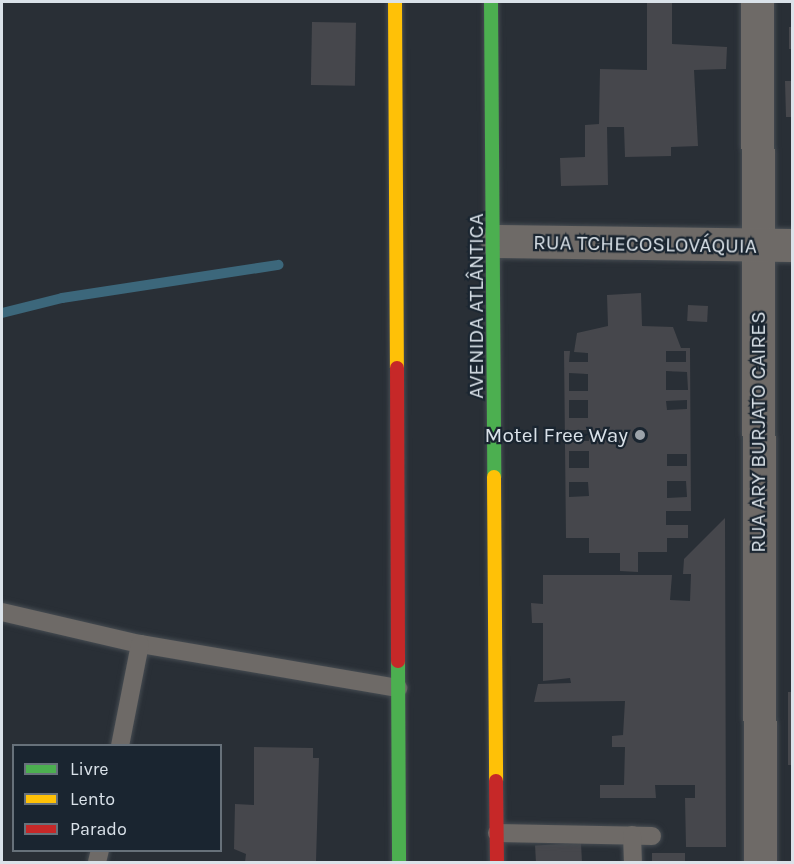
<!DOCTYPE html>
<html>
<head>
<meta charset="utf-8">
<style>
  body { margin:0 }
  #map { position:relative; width:794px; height:864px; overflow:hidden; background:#292f36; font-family:Karla,sans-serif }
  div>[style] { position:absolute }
  .stream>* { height:10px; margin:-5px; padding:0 5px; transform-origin:5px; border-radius:5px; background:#3c677b }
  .building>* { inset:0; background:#46474c; transform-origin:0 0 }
  .roads { filter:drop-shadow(0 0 2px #464c52) drop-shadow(0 0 2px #464c52) }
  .lane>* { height:18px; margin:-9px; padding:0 9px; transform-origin:9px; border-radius:9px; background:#6e6a67 }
  .street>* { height:33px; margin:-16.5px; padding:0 16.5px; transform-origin:16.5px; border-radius:16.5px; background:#6e6a67 }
  .fast>* { height:14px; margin:-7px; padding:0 7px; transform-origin:7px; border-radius:7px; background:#4caf50 }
  .slow>* { height:14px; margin:-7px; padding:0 7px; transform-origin:7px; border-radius:7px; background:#ffc107 }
  .jam>* { height:14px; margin:-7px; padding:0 7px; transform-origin:7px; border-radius:7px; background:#c62828 }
  .dots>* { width:16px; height:16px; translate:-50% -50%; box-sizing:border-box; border:3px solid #1a2530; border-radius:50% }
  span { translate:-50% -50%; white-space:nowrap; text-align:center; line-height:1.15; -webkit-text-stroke:4.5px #1a2530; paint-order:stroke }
  .street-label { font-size:21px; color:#dae2e9 }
  .poi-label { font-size:21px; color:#dae2e9 }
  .right { translate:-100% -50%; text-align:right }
  .frame { position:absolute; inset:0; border:3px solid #dae2e9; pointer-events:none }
  .legend { position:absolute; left:12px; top:744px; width:210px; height:108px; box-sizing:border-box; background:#1a2530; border:2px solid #67717a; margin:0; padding:8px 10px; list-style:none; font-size:18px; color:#dae2e9 }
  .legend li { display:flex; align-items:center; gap:12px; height:30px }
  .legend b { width:30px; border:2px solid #67717a }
</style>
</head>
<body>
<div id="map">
  <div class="stream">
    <i style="left:2px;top:313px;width:62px;rotate:-14deg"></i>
    <i style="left:62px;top:298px;width:219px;rotate:-8.7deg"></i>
  </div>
  <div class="building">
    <i style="clip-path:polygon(647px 2px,672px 2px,672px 44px,727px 47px,726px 69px,694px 70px,698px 146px,671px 147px,671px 156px,625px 157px,624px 127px,607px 127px,608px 185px,561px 186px,560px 158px,585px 157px,585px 125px,599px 124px,600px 69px,647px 70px)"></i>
    <i style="left:312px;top:22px;width:44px;height:63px;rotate:1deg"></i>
    <i style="left:789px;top:27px;width:3px;height:22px"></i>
    <i style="clip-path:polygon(785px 81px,792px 81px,792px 117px,786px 117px)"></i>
    <i style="clip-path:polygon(evenodd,641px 293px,642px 326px,673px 327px,681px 348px,690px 348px,691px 511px,666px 511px,666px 525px,688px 525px,688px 538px,667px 538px,667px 552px,638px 552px,638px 572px,620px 571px,620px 553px,589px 553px,589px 538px,566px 538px,564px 351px,570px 351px,569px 362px,588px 362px,588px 353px,574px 352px,577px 333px,608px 326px,607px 295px,641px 293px,666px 351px,686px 351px,686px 362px,666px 362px,666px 351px,641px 293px,666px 371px,687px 372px,688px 390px,666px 390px,666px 371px,641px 293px,569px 373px,588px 374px,588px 391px,569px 391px,569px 373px,641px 293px,569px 400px,588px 400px,588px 418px,569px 418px,569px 400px,641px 293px,687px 400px,687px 409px,667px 410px,666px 401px,687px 400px,641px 293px,568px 430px,589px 430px,589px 441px,569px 441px,568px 430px,641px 293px,569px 451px,589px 451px,589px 468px,569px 468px,569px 451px,641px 293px,667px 454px,687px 454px,687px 466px,667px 466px,667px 454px,641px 293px,667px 481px,686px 481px,687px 497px,667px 498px,667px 481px,641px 293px,569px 482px,588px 482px,589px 496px,569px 497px,569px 482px)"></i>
    <i style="left:688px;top:305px;width:20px;height:16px;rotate:3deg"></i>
    <i style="clip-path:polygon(725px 518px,726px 847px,686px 847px,685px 798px,695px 798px,695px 785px,655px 785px,656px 798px,600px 798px,600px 785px,624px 785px,625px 747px,612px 747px,612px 736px,623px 735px,625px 701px,534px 702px,538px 684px,571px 683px,570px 678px,543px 681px,543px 623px,532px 623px,531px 603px,543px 604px,543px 575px,672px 575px,670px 600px,690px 601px,691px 574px,683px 574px,684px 559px)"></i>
    <i style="left:788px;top:692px;width:4px;height:73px"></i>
    <i style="clip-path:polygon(254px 747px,313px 748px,313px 758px,319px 758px,316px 862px,245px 862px,246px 854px,234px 849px,235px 804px,254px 805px)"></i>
    <i style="left:581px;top:843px;width:19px;height:46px;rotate:87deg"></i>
    <i style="left:685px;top:853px;width:9px;height:33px;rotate:90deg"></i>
  </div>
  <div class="roads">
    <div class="lane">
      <i style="left:2px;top:612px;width:142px;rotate:13.1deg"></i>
      <i style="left:140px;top:644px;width:262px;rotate:9.7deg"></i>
      <i style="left:120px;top:746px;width:104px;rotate:-78.9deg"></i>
      <i style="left:497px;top:833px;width:155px;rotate:1.1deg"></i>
      <i style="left:632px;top:835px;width:27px;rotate:88deg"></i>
      <i style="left:97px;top:862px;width:12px;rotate:-76deg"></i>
    </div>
    <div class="street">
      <i style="left:757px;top:2px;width:860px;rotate:89.8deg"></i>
      <i style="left:497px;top:241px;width:295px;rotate:0.8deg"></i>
    </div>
    <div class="fast">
      <i style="left:491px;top:2px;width:475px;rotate:89.6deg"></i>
      <i style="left:398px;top:661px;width:201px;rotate:89.7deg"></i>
    </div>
    <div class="slow">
      <i style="left:395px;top:2px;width:366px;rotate:89.7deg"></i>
      <i style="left:494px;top:477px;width:304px;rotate:89.6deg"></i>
    </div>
    <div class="jam">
      <i style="left:397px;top:368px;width:293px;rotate:89.8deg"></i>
      <i style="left:496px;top:781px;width:81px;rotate:89.3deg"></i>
    </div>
  </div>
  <div class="dots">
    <i style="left:640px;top:435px;background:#9ca3aa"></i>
  </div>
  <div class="street-label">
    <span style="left:645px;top:244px;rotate:1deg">RUA TCHECOSLOVÁQUIA</span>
    <span style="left:476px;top:306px;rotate:-90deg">AVENIDA ATLÂNTICA</span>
    <span style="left:758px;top:432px;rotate:-90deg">RUA ARY BURJATO CAIRES</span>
  </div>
  <div class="poi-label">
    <span class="right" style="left:628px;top:435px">Motel Free Way</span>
  </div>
  <div class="frame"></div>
  <ul class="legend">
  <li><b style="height:8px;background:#4caf50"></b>Livre</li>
  <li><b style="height:8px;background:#ffc107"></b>Lento</li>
  <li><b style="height:8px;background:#c62828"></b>Parado</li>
  </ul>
</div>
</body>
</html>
